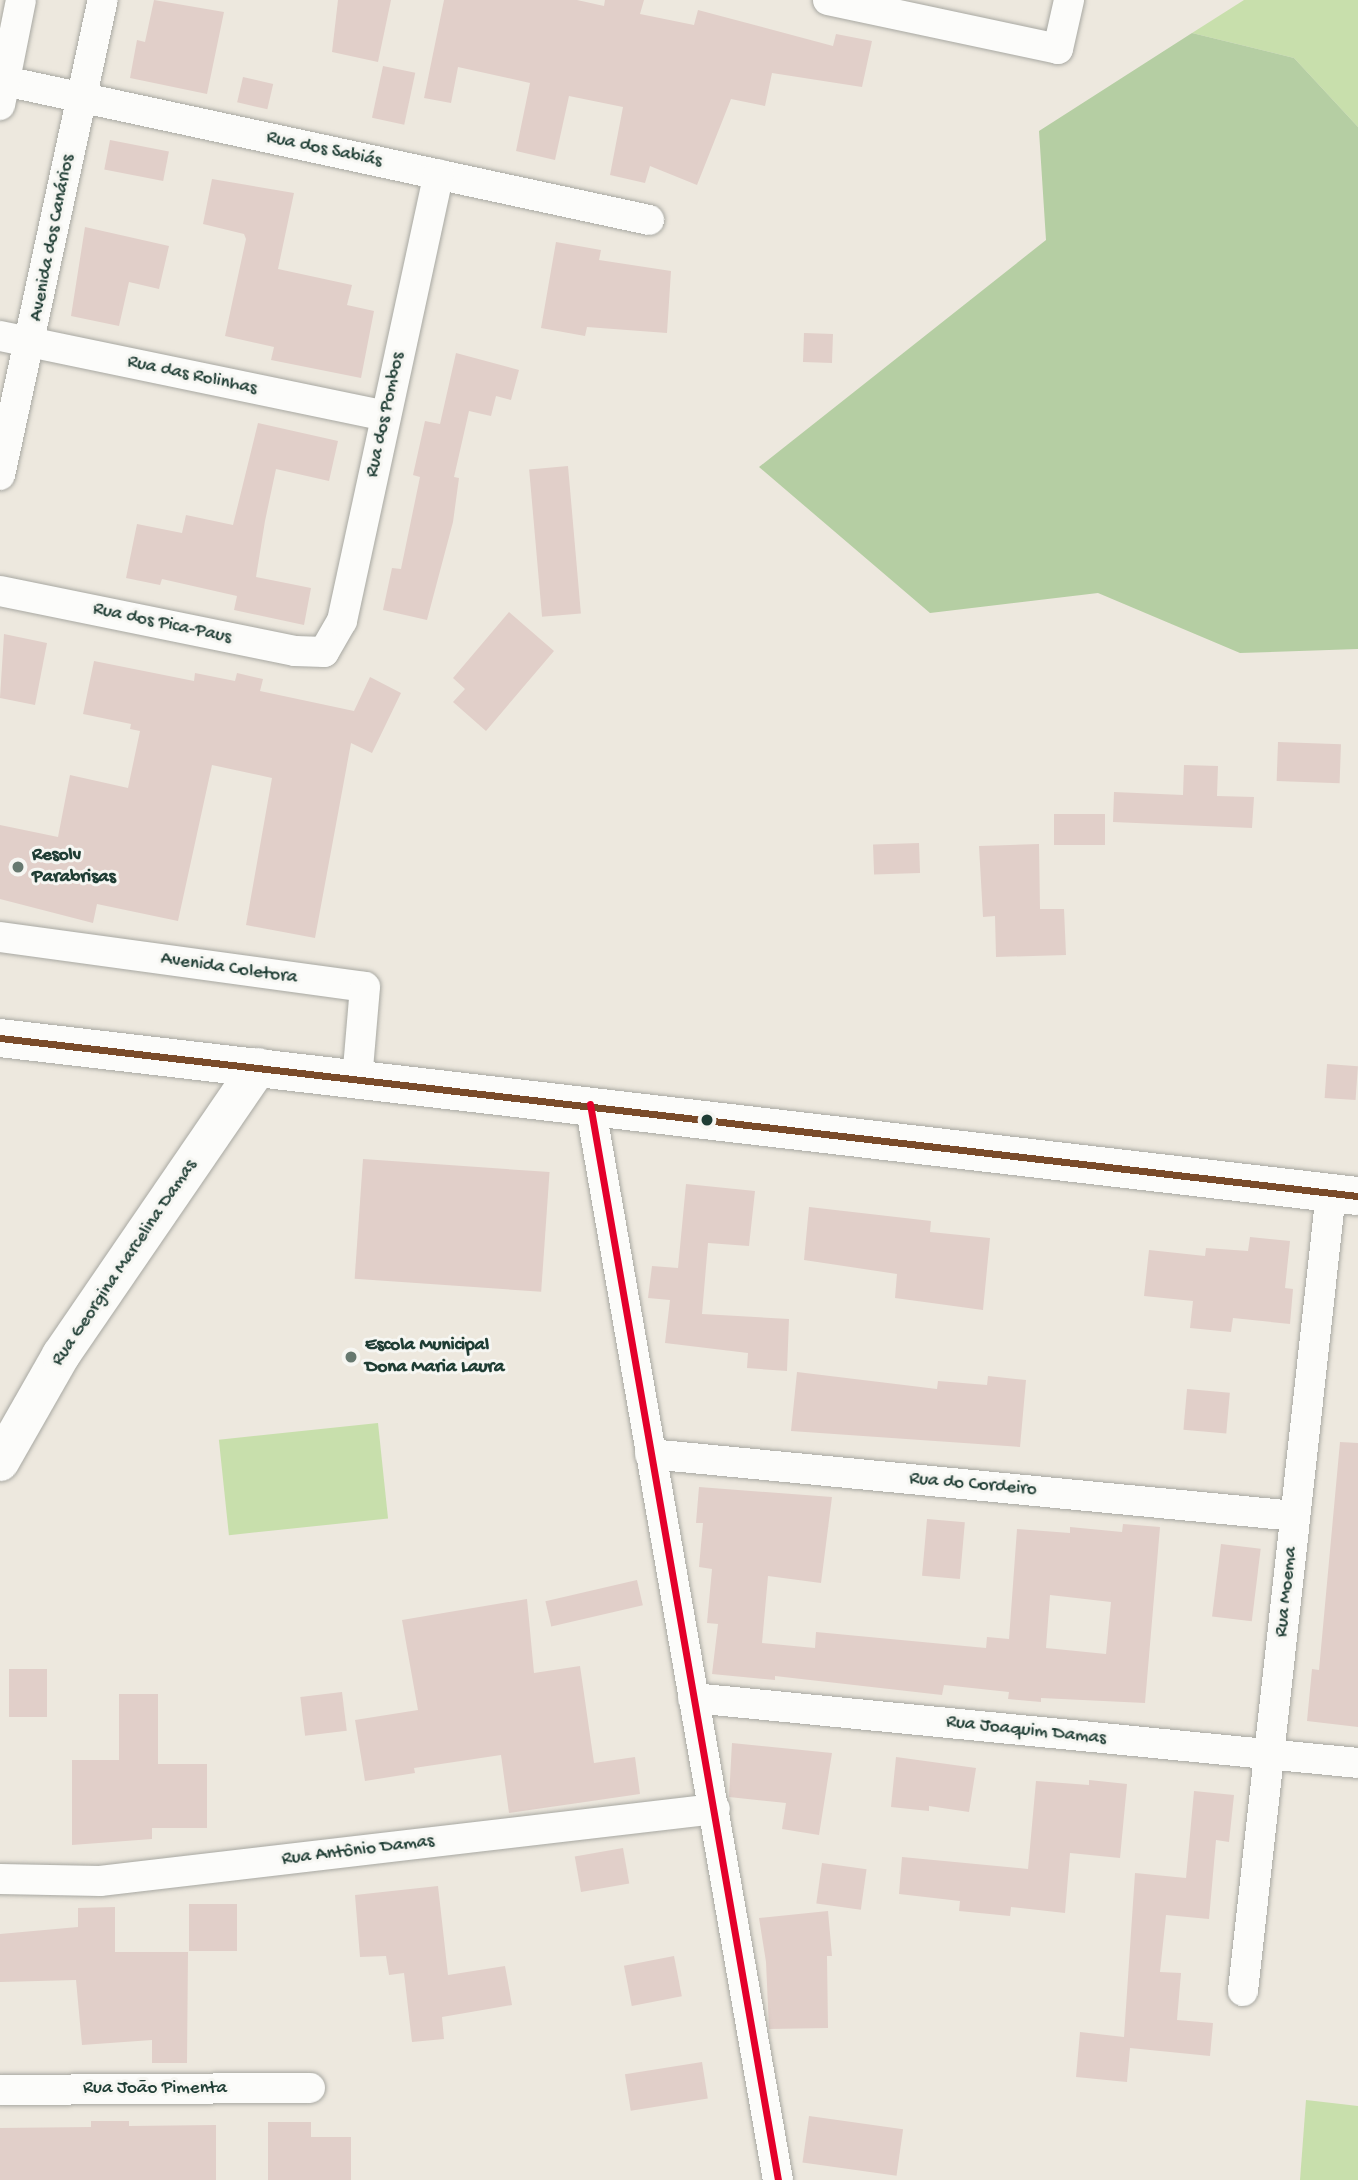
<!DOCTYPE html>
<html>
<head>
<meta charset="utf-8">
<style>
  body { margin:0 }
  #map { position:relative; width:1358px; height:2180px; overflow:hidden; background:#ede8de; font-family:"Gochi Hand",sans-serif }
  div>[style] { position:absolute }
  .green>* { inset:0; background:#c8dfac; transform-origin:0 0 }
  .forest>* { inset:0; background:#b5cea3 }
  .building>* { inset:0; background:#e1cfc9; transform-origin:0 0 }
  .roads { filter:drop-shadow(0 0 2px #a8a8a2) drop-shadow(0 0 2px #a8a8a2) }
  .street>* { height:30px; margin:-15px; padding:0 15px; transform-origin:15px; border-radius:15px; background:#fcfcfa }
  .secondary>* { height:38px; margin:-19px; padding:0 19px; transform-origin:19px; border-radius:19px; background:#fcfcfa }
  .primary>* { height:38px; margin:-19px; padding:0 19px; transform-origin:19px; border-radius:19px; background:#fcfcfa }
  .bus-1>* { height:7px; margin:-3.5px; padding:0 3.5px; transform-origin:3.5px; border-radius:3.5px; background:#7a4b2a }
  .bus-2>* { height:7px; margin:-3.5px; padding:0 3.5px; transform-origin:3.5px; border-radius:3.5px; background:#e4002b }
  .dots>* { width:19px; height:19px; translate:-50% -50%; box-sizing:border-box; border:4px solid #f6f6f2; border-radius:50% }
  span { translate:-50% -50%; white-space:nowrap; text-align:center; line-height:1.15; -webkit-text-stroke:6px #f6f6f2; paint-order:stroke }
  .street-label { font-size:19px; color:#1f3d34 }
  .poi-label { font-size:19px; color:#1f3d34; font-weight:700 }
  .left { translate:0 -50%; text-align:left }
</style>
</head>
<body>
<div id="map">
  <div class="green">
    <i style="clip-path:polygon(1244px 0,1358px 0,1358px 127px,1294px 58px,1192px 33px)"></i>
    <i style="left:378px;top:1423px;width:96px;height:160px;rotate:84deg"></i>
    <i style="clip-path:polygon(1306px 2100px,1358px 2106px,1358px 2180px,1300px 2180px)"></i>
  </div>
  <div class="forest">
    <i style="clip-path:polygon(1192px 33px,1294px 58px,1358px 127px,1358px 649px,1240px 653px,1098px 593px,930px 613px,759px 467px,1046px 240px,1039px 131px)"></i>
  </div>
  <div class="building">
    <i style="clip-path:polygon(154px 0,224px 12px,207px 94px,130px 78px,137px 40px,145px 42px)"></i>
    <i style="clip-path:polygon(338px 0,391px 0,378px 62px,332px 52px)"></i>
    <i style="clip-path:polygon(444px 0,577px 0,604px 6px,605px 0,644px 0,640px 14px,694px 25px,698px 10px,833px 46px,836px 34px,872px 41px,862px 87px,772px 73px,765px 106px,731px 99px,697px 185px,650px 166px,645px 183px,610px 175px,623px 107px,569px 96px,555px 160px,516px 151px,530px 83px,458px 67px,451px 103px,424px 98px)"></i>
    <i style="left:383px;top:66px;width:33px;height:53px;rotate:12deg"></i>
    <i style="left:243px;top:77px;width:31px;height:26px;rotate:13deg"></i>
    <i style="left:110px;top:140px;width:60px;height:30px;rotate:11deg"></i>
    <i style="clip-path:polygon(212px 179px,294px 193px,278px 269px,352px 285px,347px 305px,374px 311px,361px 378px,271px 360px,274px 347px,225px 336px,246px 239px,244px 234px,203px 224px)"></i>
    <i style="clip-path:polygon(85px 227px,169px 246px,159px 289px,129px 282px,119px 326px,71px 316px)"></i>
    <i style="clip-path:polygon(556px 242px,601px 250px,599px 260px,671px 271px,667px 333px,587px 327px,585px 336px,541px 328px)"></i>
    <i style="left:804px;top:333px;width:29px;height:29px;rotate:2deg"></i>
    <i style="clip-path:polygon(456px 353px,519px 370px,511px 400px,496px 396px,491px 416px,469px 411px,454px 477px,459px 478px,453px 522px,427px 620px,383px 610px,392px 568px,401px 569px,420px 477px,413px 475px,425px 421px,440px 424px)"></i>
    <i style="clip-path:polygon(258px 423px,338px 441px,329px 481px,276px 469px,265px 521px,256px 577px,311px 588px,304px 625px,234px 610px,237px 596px,162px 579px,160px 585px,126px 578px,137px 524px,182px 533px,186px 515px,233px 525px)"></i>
    <i style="left:568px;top:466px;width:148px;height:39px;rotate:85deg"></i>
    <i style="clip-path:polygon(509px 612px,554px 651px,486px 731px,453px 702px,465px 689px,453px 678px)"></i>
    <i style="clip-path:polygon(4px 634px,47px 643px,35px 705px,0 698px)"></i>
    <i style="clip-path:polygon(94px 661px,194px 681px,195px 673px,235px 681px,237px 673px,263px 679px,260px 691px,354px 711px,370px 677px,401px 693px,372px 753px,351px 743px,315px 938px,246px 925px,272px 778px,212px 765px,178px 921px,97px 904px,93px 923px,0 899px,0 825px,58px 837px,70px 775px,128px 788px,140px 731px,130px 729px,131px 724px,83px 714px)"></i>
    <i style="left:1278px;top:742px;width:63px;height:39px;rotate:2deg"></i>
    <i style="clip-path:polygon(1184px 765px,1218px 766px,1217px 796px,1254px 797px,1252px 828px,1113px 822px,1114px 792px,1183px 795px)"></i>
    <i style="left:1105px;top:814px;width:31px;height:51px;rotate:90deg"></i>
    <i style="left:919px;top:843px;width:30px;height:46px;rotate:88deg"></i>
    <i style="clip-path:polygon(1039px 844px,1040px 909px,1064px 909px,1066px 955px,996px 957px,995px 916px,983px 917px,979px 846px)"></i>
    <i style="left:1327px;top:1064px;width:31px;height:34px;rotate:4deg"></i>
    <i style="left:363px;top:1159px;width:187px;height:120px;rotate:4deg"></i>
    <i style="clip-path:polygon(686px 1184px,755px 1191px,749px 1246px,708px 1243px,702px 1314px,789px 1319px,787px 1371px,747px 1368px,748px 1353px,665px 1343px,670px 1300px,648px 1298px,652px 1266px,678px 1268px)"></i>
    <i style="clip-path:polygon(809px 1207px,931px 1221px,930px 1232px,990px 1238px,983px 1310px,895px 1298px,897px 1274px,804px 1260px)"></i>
    <i style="clip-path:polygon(1250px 1237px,1290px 1241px,1285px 1288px,1293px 1289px,1290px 1324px,1233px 1318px,1231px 1332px,1190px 1328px,1193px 1301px,1144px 1296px,1149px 1250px,1205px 1256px,1206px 1248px,1248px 1251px)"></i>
    <i style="clip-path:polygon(797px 1372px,937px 1389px,938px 1381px,987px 1385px,988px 1376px,1026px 1380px,1020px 1447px,791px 1431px)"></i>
    <i style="left:1187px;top:1389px;width:43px;height:41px;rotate:5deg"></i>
    <i style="clip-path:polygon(1340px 1442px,1358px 1443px,1358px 1727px,1307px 1721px,1312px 1669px,1319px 1670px)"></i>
    <i style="clip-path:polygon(evenodd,699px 1487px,832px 1497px,821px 1583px,768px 1576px,762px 1643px,815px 1648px,816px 1632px,986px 1648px,987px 1637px,1009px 1639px,1017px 1529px,1070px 1533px,1070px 1527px,1122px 1532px,1123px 1524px,1160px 1527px,1145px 1703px,1041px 1698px,1041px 1702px,1008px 1699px,1009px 1692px,944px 1685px,942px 1695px,775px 1676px,775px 1680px,712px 1674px,718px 1624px,707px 1623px,712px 1569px,699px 1567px,703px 1523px,696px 1523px,699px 1487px,1050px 1595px,1111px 1602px,1106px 1654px,1046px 1648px,1050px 1595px)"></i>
    <i style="left:927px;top:1519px;width:38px;height:57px;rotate:5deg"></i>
    <i style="left:1221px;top:1544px;width:40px;height:73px;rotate:7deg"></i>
    <i style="left:637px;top:1580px;width:26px;height:94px;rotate:77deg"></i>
    <i style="clip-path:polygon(527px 1599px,534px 1673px,580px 1666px,594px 1763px,635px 1757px,640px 1794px,509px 1813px,501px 1755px,414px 1768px,415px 1773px,365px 1781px,355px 1720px,418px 1710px,402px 1620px)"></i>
    <i style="left:9px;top:1669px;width:38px;height:48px"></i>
    <i style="left:342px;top:1692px;width:39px;height:42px;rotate:83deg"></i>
    <i style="clip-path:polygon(119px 1694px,158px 1694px,158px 1764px,207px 1764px,207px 1828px,152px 1828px,152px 1839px,72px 1845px,72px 1760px,119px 1760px)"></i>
    <i style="clip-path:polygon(732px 1743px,832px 1753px,819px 1835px,782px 1829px,786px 1803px,729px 1797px)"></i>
    <i style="clip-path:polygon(896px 1757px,976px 1768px,969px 1812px,929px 1806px,929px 1811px,891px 1807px)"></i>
    <i style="clip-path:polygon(1089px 1780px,1127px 1784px,1120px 1858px,1070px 1853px,1065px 1913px,1011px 1907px,1010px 1916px,959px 1911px,960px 1901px,899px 1894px,902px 1857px,1028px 1869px,1036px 1781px,1089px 1785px)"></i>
    <i style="clip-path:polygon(1194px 1791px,1234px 1795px,1229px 1842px,1216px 1840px,1209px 1919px,1166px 1915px,1160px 1972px,1181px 1973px,1177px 2020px,1213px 2023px,1210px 2056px,1130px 2048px,1127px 2082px,1076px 2077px,1080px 2032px,1124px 2037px,1135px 1873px,1186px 1878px)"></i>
    <i style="left:623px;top:1848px;width:36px;height:49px;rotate:80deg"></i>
    <i style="left:822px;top:1863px;width:45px;height:41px;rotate:8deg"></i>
    <i style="clip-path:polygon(438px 1886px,448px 1975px,505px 1966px,512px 2005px,442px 2017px,444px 2039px,412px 2042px,404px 1973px,389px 1975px,386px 1956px,360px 1957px,355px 1895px)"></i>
    <i style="left:189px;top:1904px;width:48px;height:47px"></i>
    <i style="clip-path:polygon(115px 1907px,115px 1952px,188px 1952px,187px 2063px,152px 2063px,152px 2040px,82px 2045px,76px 1980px,0 1982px,0 1934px,78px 1927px,78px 1908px)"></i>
    <i style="clip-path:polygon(828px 1911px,832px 1956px,827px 1956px,828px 2028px,769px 2029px,766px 1962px,759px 1918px)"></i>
    <i style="left:674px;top:1956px;width:41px;height:51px;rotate:79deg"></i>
    <i style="left:702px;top:2062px;width:37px;height:78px;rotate:81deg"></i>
    <i style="left:809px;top:2116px;width:95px;height:47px;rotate:8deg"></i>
    <i style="clip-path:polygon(91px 2121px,129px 2121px,129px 2126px,216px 2125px,216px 2180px,0 2180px,0 2128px,91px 2127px)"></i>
    <i style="clip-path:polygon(268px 2122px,311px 2122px,311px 2137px,351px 2137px,351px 2180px,268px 2180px)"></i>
  </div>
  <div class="roads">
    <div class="street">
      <i style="left:828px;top:0;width:235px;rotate:12deg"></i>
      <i style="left:1058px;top:49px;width:50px;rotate:-77.3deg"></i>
      <i style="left:0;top:80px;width:664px;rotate:12.17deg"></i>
      <i style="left:0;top:105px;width:107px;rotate:-78.7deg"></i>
      <i style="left:0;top:336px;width:393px;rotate:11.7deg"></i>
      <i style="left:0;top:475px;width:486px;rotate:-77.8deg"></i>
      <i style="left:0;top:591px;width:301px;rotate:11.5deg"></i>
      <i style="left:295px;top:651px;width:29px;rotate:2deg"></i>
      <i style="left:324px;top:652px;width:36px;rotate:-60deg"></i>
      <i style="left:342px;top:621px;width:457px;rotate:-77.8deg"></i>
      <i style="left:0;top:937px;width:368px;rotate:7.8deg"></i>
      <i style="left:365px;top:987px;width:94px;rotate:94.9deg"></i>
      <i style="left:590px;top:1104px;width:1092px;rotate:80.09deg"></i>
      <i style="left:650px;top:1454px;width:648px;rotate:5.49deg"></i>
      <i style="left:693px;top:1698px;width:668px;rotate:5.58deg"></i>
      <i style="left:0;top:1879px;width:100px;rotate:1.1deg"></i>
      <i style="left:100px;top:1881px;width:619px;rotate:-6.68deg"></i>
      <i style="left:1243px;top:1991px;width:803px;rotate:-83.71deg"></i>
      <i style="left:0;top:2090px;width:310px;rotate:-0.4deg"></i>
    </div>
    <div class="secondary">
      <i style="left:0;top:1462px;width:123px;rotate:-60.3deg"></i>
      <i style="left:61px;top:1355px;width:349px;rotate:-55.6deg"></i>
    </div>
    <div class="primary">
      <i style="left:0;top:1038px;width:1367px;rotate:6.64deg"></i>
    </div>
  </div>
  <div class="bus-1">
    <i style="left:0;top:1038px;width:1367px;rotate:6.64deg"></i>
  </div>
  <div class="bus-2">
    <i style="left:590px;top:1104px;width:1092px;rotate:80.09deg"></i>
  </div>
  <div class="dots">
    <i style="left:18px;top:867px;background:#677970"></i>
    <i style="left:707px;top:1120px;background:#1f3d34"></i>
    <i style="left:351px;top:1357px;background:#677970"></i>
  </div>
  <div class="street-label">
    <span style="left:324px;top:150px;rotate:12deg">Rua dos Sabiás</span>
    <span style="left:53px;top:238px;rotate:-79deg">Avenida dos Canários</span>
    <span style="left:192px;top:376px;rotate:12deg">Rua das Rolinhas</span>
    <span style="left:386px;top:415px;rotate:-78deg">Rua dos Pombos</span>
    <span style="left:162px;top:624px;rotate:12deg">Rua dos Pica-Paus</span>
    <span style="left:229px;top:969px;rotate:8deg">Avenida Coletora</span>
    <span style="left:125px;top:1263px;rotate:-56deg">Rua Georgina Marcelina Damas</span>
    <span style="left:973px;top:1485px;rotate:5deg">Rua do Cordeiro</span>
    <span style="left:1287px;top:1592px;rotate:-84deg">Rua Moema</span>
    <span style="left:1026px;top:1731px;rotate:6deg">Rua Joaquim Damas</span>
    <span style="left:358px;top:1851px;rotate:-7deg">Rua Antônio Damas</span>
    <span style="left:155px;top:2089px">Rua João Pimenta</span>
  </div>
  <div class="poi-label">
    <span class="left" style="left:32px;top:867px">Resolv<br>Parabrisas</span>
    <span class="left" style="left:365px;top:1357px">Escola Municipal<br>Dona Maria Laura</span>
  </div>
</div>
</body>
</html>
